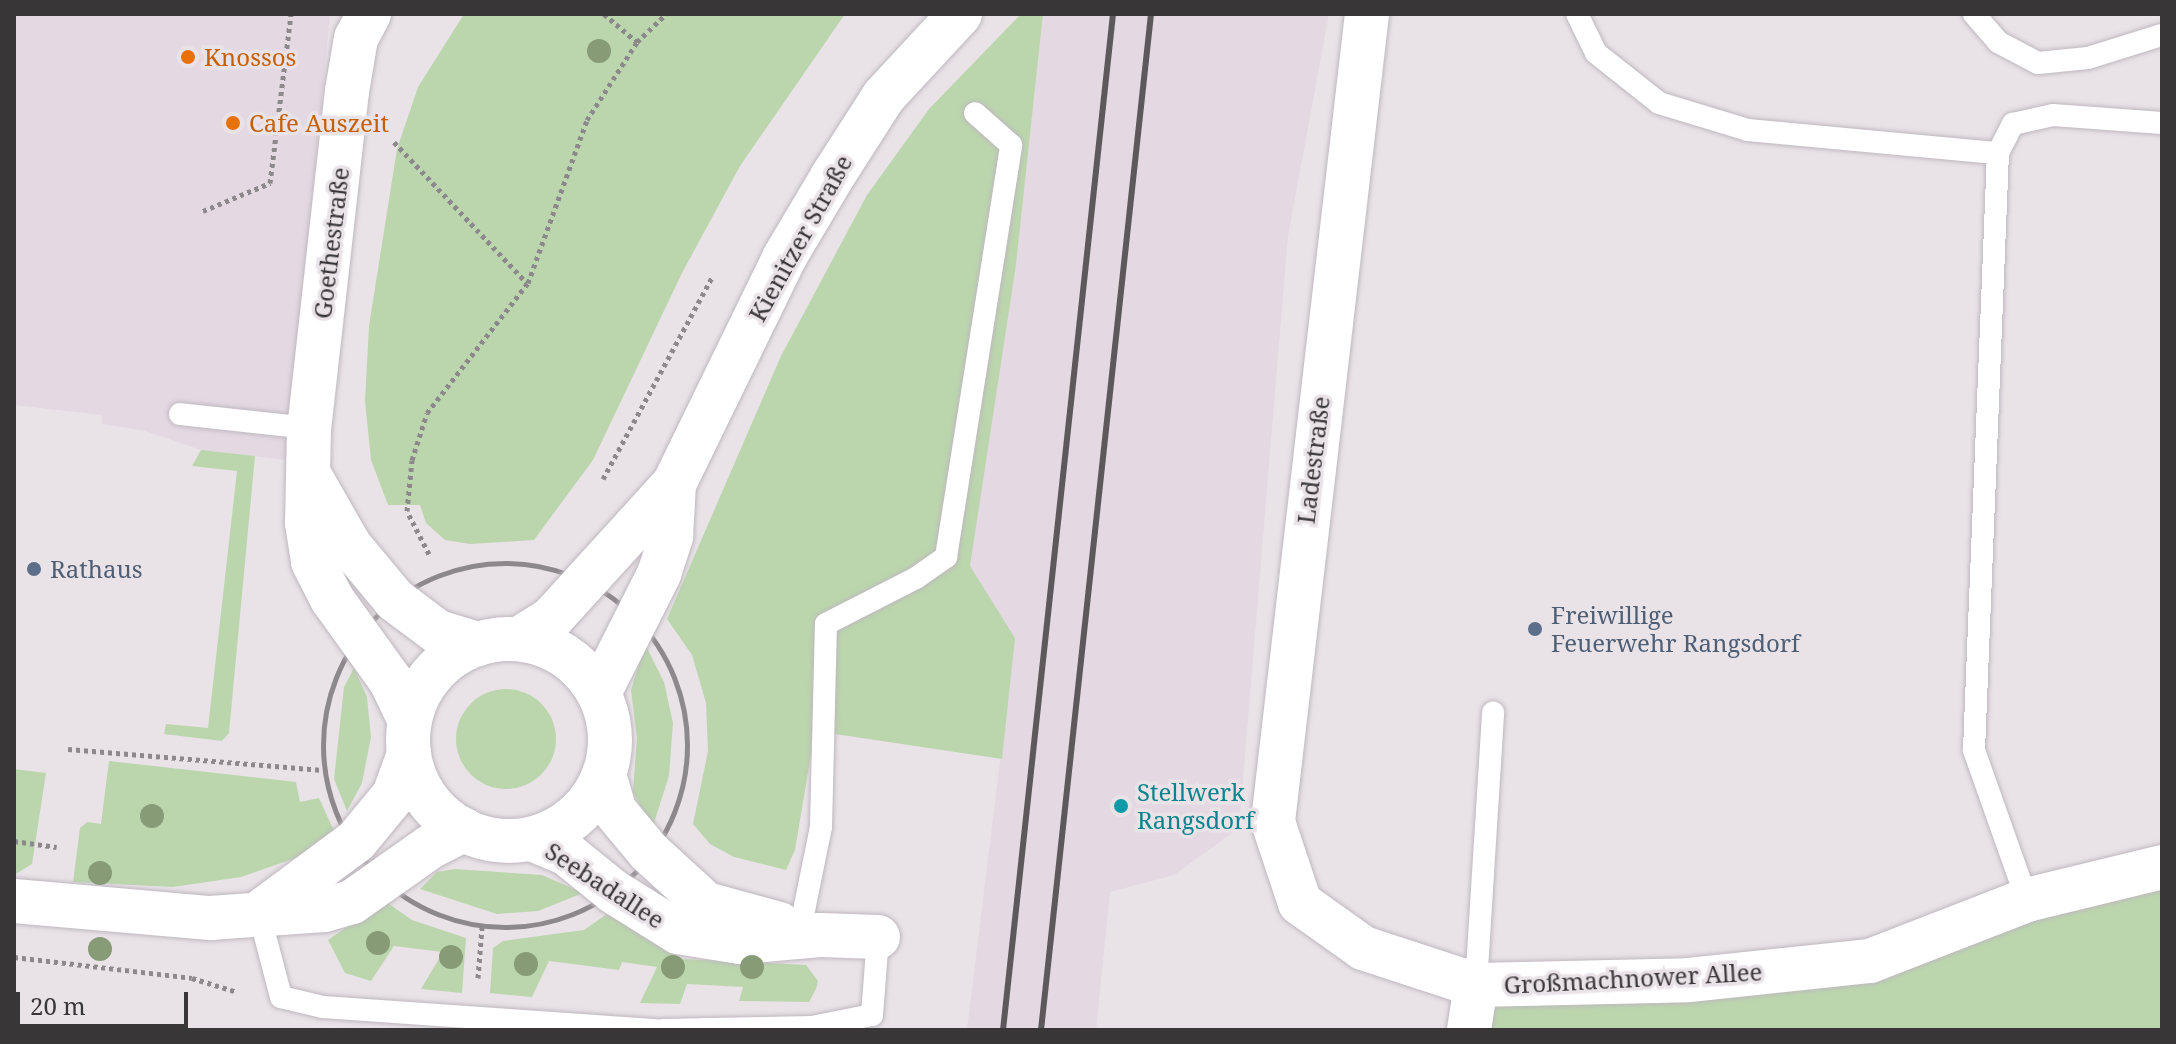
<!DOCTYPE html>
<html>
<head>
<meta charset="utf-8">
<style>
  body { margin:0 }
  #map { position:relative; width:2176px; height:1044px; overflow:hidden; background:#e9e3e8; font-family:"Noto Serif",serif }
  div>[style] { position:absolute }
  .built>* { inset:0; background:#e4d8e3 }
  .green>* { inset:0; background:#bbd6ad }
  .round { border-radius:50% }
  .path>* { height:5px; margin-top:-2.5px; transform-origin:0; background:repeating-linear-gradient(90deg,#8d888c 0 4px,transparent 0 8px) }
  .path>.ring { margin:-2.5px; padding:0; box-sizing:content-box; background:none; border:5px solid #8d888c; border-radius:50% }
  .roads { filter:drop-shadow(0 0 2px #beb8be) drop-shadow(0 0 2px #beb8be) }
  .service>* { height:22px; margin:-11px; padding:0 11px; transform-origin:11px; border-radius:11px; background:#fff }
  .minor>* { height:44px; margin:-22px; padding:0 22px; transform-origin:22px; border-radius:22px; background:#fff }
  .tertiary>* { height:44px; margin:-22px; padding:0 22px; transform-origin:22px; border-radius:22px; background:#fff }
  .tertiary>.ring { margin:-22px; padding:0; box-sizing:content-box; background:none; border:44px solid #fff; border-radius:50% }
  .rail>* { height:6px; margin:-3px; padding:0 3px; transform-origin:3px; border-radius:3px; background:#5c585b }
  .trees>* { width:24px; height:24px; margin:-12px; border-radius:50%; background:#869b76 }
  .dots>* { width:22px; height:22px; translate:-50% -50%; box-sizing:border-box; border:4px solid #e9e3e8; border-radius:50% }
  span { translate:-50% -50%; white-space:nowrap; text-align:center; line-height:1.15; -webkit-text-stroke:7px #e9e3e8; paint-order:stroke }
  .food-label { font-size:24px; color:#c56008 }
  .left { translate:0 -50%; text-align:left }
  .street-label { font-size:24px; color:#393638 }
  .service-label { font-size:24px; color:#4e5e75 }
  .culture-label { font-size:24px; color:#0d838f }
  .frame { position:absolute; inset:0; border:16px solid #393638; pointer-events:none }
  .scale { position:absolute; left:16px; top:992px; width:172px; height:36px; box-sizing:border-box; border:4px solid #393638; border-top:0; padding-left:10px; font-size:24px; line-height:28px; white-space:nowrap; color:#393638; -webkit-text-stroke:6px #e9e3e8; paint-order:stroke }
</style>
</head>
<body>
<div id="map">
  <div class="built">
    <i style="clip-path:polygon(14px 14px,330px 14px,287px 460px,201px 450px,145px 431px,102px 424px,102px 415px,14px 405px)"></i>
    <i style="clip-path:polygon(1043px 14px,1329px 14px,1288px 236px,1239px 828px,1174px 875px,1110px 892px,1096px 1030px,967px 1030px,1015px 638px,969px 566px,1016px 265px)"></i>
  </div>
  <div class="green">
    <i style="clip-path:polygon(464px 14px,845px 14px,740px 166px,682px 273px,593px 460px,534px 540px,470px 544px,445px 540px,426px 523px,420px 505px,388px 505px,371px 460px,365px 401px,369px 326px,397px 149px,418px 87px)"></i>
    <i style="clip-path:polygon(1021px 14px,1043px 14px,1016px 265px,970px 566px,1015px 638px,1002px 759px,815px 731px,795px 850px,786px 870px,734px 857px,710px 844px,693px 824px,708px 751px,706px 703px,692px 655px,667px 619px,781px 356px,867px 195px,929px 109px)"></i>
    <i style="clip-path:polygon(201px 450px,255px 456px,229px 733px,222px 741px,164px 734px,166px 724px,208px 728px,237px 471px,192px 466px)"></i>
    <i style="clip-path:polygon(645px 644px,664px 682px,673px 723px,669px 776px,652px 829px,633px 792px,637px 738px,631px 690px)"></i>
    <i style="clip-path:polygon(354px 668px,367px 697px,371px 737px,362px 783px,347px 811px,334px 779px,344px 687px)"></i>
    <i class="round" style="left:456px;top:689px;width:100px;height:100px"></i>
    <i style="clip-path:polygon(109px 761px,296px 782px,300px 802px,319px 798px,335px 833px,301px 856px,241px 877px,173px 887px,73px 882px,80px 828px,87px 822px,101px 824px)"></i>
    <i style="clip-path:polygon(14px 769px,46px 773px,32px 864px,14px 875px)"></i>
    <i style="clip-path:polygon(2162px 867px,2162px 1030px,1469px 1030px,1476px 985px,1870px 961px)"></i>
    <i style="clip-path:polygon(455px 869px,542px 875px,583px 893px,538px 911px,497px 914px,420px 889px,437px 872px)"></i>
    <i style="clip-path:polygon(385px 901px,412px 920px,466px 938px,462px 993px,421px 989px,443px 952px,394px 946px,371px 981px,345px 973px,328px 940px)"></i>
    <i style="clip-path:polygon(607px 914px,682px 959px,806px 965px,818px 981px,816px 989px,809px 1002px,739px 1001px,743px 987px,687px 984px,680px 1004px,640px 1003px,657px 967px,622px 962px,619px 970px,549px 961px,532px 997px,490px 993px,493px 948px,503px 941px,584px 930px)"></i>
  </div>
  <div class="path">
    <i style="left:604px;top:14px;width:43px;rotate:40.3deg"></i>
    <i style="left:394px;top:142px;width:194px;rotate:46.7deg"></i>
    <i style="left:203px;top:211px;width:73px;rotate:-22.7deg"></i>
    <i style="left:270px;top:183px;width:170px;rotate:-82.9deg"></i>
    <i style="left:603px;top:479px;width:230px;rotate:-61.6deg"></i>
    <i style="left:429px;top:554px;width:48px;rotate:-117.1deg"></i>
    <i style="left:407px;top:511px;width:51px;rotate:-84.4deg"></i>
    <i style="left:412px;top:460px;width:49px;rotate:-72.3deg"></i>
    <i style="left:427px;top:413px;width:165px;rotate:-52.2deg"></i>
    <i style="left:528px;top:283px;width:173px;rotate:-70.1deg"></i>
    <i style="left:587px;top:120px;width:93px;rotate:-57.3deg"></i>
    <i style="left:637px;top:42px;width:40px;rotate:-44deg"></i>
    <i class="ring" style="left:323px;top:563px;width:359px;height:359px"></i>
    <i style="left:68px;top:749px;width:255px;rotate:4.7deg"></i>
    <i style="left:14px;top:841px;width:43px;rotate:7.9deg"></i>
    <i style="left:14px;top:957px;width:179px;rotate:6.7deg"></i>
    <i style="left:192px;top:978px;width:47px;rotate:17.3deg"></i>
    <i style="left:478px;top:978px;width:51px;rotate:-85.5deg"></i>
  </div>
  <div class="roads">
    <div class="service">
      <i style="left:1577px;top:14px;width:43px;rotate:64deg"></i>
      <i style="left:1596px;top:53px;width:80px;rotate:38.4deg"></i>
      <i style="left:1659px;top:103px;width:93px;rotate:16.9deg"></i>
      <i style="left:1748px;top:130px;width:251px;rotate:5.3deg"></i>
      <i style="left:1974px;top:14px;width:37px;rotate:49deg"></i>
      <i style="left:1998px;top:42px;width:45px;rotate:27.7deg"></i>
      <i style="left:2038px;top:63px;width:50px;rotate:-5.7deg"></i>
      <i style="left:2088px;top:58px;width:77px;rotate:-17.3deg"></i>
      <i style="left:180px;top:414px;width:130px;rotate:6.2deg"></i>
      <i style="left:2027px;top:900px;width:159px;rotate:-109.5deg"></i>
      <i style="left:1974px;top:750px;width:597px;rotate:-87.7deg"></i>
      <i style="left:1998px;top:153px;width:33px;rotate:-63deg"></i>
      <i style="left:2013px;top:124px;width:41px;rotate:-12.7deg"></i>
      <i style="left:2053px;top:115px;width:109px;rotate:4.2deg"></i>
      <i style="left:259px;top:913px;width:87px;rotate:75.3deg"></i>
      <i style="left:281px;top:997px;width:43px;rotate:13.4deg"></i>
      <i style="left:323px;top:1007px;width:334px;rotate:4deg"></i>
      <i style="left:800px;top:930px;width:105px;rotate:-78.5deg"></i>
      <i style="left:821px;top:827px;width:203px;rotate:-88.6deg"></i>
      <i style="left:826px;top:624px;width:101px;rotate:-27.1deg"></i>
      <i style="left:916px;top:578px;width:37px;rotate:-35deg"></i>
      <i style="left:946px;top:557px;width:417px;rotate:-81deg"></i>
      <i style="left:1011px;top:145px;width:48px;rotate:-138.4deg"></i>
      <i style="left:1476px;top:985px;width:273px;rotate:-86.4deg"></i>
      <i style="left:663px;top:1030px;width:149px;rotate:-1.2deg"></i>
      <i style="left:812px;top:1027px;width:61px;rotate:-11.3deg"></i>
      <i style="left:872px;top:1015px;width:78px;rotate:-85.6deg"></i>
    </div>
    <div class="minor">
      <i style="left:369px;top:14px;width:27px;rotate:118deg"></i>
      <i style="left:356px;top:38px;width:54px;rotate:99.6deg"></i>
      <i style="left:347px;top:91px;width:339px;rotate:96.4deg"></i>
      <i style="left:309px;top:428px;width:95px;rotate:91.2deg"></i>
      <i style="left:307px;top:523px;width:39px;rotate:81deg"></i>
      <i style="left:313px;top:562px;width:42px;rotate:62.8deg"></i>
      <i style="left:332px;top:599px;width:101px;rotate:54.3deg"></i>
      <i style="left:391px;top:681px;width:44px;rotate:64.6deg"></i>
      <i style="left:1367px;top:14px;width:813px;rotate:96.64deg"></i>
      <i style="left:1273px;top:822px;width:85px;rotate:71.6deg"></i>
      <i style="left:1300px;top:903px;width:77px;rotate:35.5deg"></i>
      <i style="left:1363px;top:948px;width:119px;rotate:18.1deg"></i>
      <i style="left:1476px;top:985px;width:213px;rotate:-1.3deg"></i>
      <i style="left:1689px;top:980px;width:182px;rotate:-6deg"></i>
      <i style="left:1870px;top:961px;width:168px;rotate:-21.2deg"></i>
      <i style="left:2027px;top:900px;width:139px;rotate:-13.7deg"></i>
      <i style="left:311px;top:478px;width:78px;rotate:60.2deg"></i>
      <i style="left:350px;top:546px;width:70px;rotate:50.2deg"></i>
      <i style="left:395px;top:600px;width:54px;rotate:36.7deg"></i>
      <i style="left:438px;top:632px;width:42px;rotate:16.7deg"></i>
      <i style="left:604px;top:774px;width:37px;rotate:74deg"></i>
      <i style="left:614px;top:810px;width:55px;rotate:50.2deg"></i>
      <i style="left:649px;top:852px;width:77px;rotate:42.4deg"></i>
      <i style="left:706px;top:904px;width:76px;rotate:15.3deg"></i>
      <i style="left:532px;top:839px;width:38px;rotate:23deg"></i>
      <i style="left:567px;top:854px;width:60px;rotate:39deg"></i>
      <i style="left:614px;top:892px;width:75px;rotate:32deg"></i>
      <i style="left:678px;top:932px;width:63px;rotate:9.2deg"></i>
      <i style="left:740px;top:942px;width:80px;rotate:-5deg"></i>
      <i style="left:820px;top:935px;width:58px;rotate:2deg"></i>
      <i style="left:14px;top:901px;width:197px;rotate:5deg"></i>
      <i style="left:210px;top:918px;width:114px;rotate:-4deg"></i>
      <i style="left:324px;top:910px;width:29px;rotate:-16deg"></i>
      <i style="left:352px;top:902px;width:95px;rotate:-35.2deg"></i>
      <i style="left:430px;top:847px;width:38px;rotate:-27deg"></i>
      <i style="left:259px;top:913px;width:121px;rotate:-36.6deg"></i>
      <i style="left:356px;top:841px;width:60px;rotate:-50.4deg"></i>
      <i style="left:394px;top:795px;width:44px;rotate:-69.9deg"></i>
      <i style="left:1469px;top:1030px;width:46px;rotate:-81.2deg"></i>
    </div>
    <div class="tertiary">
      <i style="left:519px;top:639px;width:39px;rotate:-32deg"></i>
      <i style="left:552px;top:618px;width:181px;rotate:-47.7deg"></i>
      <i style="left:674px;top:484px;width:251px;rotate:-64deg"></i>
      <i style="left:784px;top:258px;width:94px;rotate:-59.3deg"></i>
      <i style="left:832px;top:177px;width:96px;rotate:-57.3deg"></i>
      <i style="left:884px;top:96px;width:112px;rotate:-47.2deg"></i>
      <i class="ring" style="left:408px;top:639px;width:158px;height:158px"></i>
      <i style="left:599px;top:693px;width:133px;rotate:-63.2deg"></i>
      <i style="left:659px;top:574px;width:40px;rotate:-72deg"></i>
      <i style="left:671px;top:536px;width:52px;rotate:-86.7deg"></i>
    </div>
  </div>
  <div class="rail">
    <i style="left:1003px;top:1030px;width:1022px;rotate:-83.82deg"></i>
    <i style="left:1041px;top:1030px;width:1022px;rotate:-83.82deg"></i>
  </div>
  <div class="trees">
    <i style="left:599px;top:51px"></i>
    <i style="left:152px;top:816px"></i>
    <i style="left:100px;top:873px"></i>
    <i style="left:378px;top:943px"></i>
    <i style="left:100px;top:949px"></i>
    <i style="left:451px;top:957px"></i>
    <i style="left:526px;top:964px"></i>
    <i style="left:673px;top:967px"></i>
    <i style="left:752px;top:967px"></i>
  </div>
  <div class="dots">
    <i style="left:188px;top:57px;background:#e8710a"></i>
    <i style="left:233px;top:123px;background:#e8710a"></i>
    <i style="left:34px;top:569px;background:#5c6f8a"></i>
    <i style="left:1535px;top:629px;background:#5c6f8a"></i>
    <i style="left:1121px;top:806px;background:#0f9aa8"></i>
  </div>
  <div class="food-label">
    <span class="left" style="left:204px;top:57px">Knossos</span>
    <span class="left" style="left:249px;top:123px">Cafe Auszeit</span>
  </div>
  <div class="street-label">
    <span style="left:800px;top:238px;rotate:-61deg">Kienitzer Straße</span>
    <span style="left:331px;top:243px;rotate:-83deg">Goethestraße</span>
    <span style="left:1313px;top:460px;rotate:-83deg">Ladestraße</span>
    <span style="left:605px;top:885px;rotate:33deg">Seebadallee</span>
    <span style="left:1633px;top:978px;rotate:-3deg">Großmachnower Allee</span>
  </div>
  <div class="service-label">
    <span class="left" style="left:50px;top:569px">Rathaus</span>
    <span class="left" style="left:1551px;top:629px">Freiwillige<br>Feuerwehr Rangsdorf</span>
  </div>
  <div class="culture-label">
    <span class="left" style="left:1137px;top:806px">Stellwerk<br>Rangsdorf</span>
  </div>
  <div class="frame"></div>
  <div class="scale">20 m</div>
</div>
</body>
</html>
